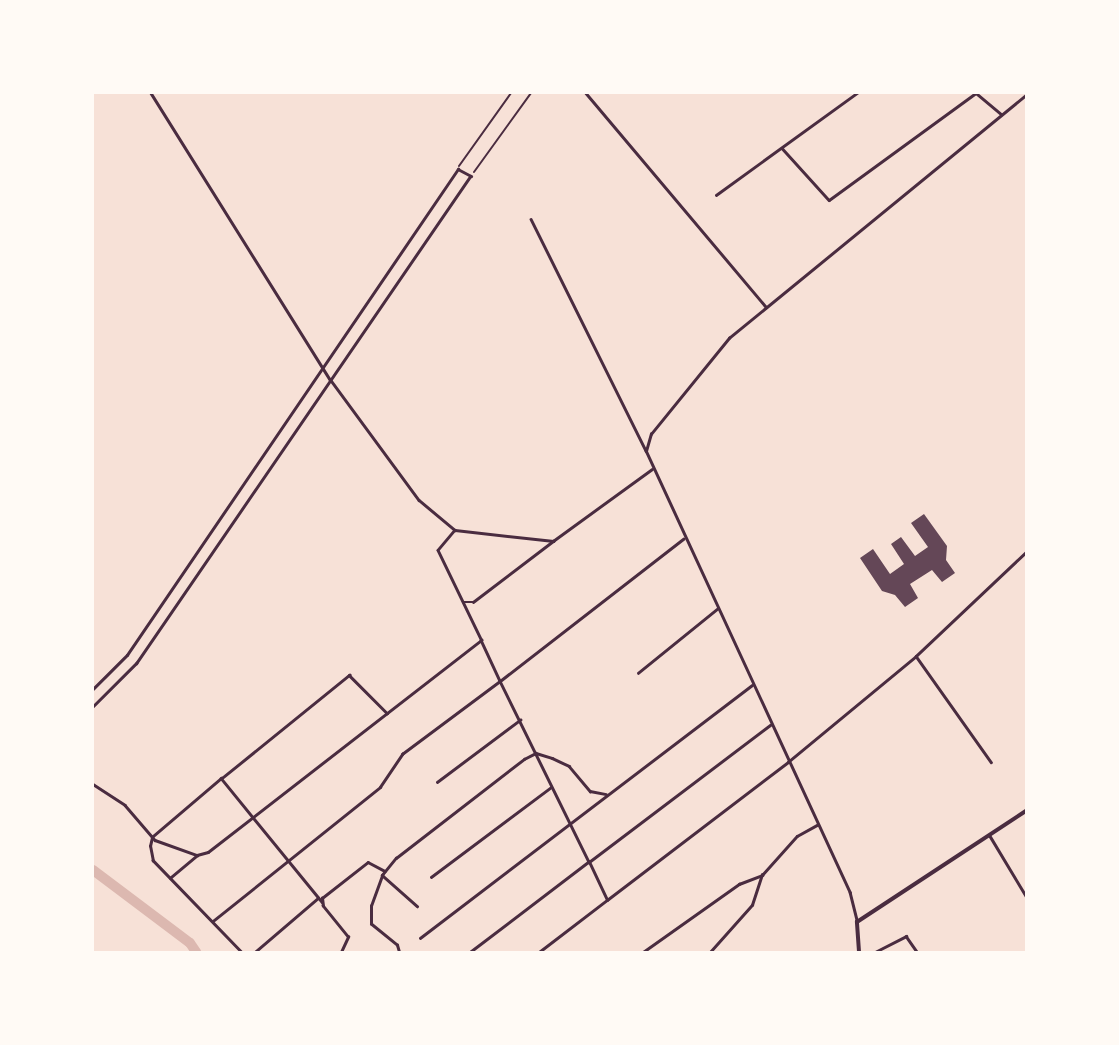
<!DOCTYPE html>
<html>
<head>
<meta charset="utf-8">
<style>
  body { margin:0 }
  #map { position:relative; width:1119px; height:1045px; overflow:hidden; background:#f7e1d7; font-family:Roboto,sans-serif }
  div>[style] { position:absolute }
  .river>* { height:10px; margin:-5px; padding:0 5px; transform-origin:5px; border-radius:5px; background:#dcb8b0 }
  .building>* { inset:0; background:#644757 }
  .path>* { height:2px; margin:-1px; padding:0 1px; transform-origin:1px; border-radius:1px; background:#4a2c40 }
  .minor>* { height:2.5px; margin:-1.25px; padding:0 1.25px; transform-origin:1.25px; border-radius:1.25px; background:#4a2c40 }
  .tertiary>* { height:3.5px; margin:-1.75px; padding:0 1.75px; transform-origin:1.75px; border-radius:1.75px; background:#4a2c40 }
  span { translate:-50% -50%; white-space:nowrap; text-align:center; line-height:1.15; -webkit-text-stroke:6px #fffaf5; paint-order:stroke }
  .frame { position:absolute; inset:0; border:94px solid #fffaf5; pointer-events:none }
</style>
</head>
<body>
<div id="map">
  <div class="river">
    <i style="left:93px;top:870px;width:121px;rotate:37deg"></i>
    <i style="left:190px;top:943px;width:11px;rotate:56deg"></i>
  </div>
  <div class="building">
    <i style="clip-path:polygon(924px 514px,947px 546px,946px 560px,955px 573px,942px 582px,932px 570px,910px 584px,918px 598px,905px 607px,895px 595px,882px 591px,860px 558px,873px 549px,890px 574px,904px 564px,891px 544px,901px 537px,915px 556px,928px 547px,911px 523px)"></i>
  </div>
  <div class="path">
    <i style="left:459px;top:166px;width:90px;rotate:-54.5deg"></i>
    <i style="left:474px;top:172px;width:97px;rotate:-54.2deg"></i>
  </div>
  <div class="minor">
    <i style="left:151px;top:93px;width:337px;rotate:58deg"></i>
    <i style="left:330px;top:379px;width:150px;rotate:53.7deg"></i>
    <i style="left:419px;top:500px;width:47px;rotate:39.8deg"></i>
    <i style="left:455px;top:530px;width:99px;rotate:6.4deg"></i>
    <i style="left:553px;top:541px;width:122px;rotate:-36deg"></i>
    <i style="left:586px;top:93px;width:280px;rotate:49.9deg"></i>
    <i style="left:782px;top:148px;width:70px;rotate:47.9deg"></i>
    <i style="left:829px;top:200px;width:182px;rotate:-36.1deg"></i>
    <i style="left:976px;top:93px;width:33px;rotate:40deg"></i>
    <i style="left:716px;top:195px;width:174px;rotate:-35.9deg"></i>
    <i style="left:531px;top:219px;width:259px;rotate:63.6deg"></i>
    <i style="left:455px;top:530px;width:26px;rotate:130deg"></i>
    <i style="left:438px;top:550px;width:99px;rotate:64.2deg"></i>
    <i style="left:463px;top:602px;width:10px"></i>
    <i style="left:473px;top:602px;width:101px;rotate:-37.3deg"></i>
    <i style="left:916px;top:656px;width:130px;rotate:54.7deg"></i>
    <i style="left:638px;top:673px;width:102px;rotate:-39deg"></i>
    <i style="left:93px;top:689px;width:48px;rotate:-45deg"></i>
    <i style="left:127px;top:655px;width:588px;rotate:-55.74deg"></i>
    <i style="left:458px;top:169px;width:15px;rotate:28deg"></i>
    <i style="left:471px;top:176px;width:591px;rotate:124.44deg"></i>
    <i style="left:137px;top:663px;width:62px;rotate:135deg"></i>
    <i style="left:222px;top:778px;width:164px;rotate:-39deg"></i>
    <i style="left:349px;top:675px;width:54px;rotate:45deg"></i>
    <i style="left:437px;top:782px;width:104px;rotate:-36.8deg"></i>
    <i style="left:93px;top:784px;width:38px;rotate:33deg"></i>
    <i style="left:125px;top:805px;width:46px;rotate:49.4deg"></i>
    <i style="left:155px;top:840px;width:45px;rotate:19.7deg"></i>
    <i style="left:197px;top:855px;width:11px;rotate:-15deg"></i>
    <i style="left:208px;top:852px;width:346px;rotate:-37.8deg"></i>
    <i style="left:481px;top:640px;width:45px;rotate:65.1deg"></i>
    <i style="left:500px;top:681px;width:232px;rotate:-37.8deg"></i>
    <i style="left:990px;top:836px;width:70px;rotate:59deg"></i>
    <i style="left:382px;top:875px;width:47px;rotate:41.5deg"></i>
    <i style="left:431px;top:877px;width:149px;rotate:-36.8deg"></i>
    <i style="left:170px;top:878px;width:35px;rotate:-40deg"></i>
    <i style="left:607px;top:900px;width:228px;rotate:-37.3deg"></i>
    <i style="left:788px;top:762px;width:166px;rotate:-39.6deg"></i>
    <i style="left:916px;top:656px;width:151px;rotate:-43.4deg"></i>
    <i style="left:213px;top:921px;width:214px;rotate:-38.7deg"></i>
    <i style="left:380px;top:787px;width:40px;rotate:-56deg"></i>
    <i style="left:402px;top:754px;width:122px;rotate:-36.7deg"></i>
    <i style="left:500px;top:681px;width:202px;rotate:63.8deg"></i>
    <i style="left:589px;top:862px;width:148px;rotate:142.7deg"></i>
    <i style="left:857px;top:922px;width:30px;rotate:-104deg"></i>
    <i style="left:850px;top:893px;width:487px;rotate:-114.8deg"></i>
    <i style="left:646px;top:451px;width:18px;rotate:-74deg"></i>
    <i style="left:651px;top:434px;width:124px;rotate:-50.9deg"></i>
    <i style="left:729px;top:338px;width:384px;rotate:-39.3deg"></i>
    <i style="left:420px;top:938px;width:417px;rotate:-37.3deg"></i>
    <i style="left:241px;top:952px;width:127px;rotate:-134deg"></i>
    <i style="left:153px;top:861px;width:15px;rotate:-101deg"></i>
    <i style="left:150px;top:846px;width:9px;rotate:-77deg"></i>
    <i style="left:152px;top:837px;width:91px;rotate:-40.5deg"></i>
    <i style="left:221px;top:778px;width:160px;rotate:50.8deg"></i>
    <i style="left:255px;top:952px;width:83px;rotate:-40.6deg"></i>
    <i style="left:341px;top:952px;width:17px;rotate:-65deg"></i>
    <i style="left:348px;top:937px;width:40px;rotate:-129deg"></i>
    <i style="left:323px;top:906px;width:8px;rotate:-97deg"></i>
    <i style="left:322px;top:898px;width:58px;rotate:-38deg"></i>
    <i style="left:368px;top:862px;width:19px;rotate:28deg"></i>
    <i style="left:399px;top:952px;width:7px;rotate:-106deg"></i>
    <i style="left:397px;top:945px;width:33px;rotate:-141deg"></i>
    <i style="left:371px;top:924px;width:18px;rotate:-90deg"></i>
    <i style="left:371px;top:906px;width:33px;rotate:-70deg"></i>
    <i style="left:382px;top:875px;width:22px;rotate:-51deg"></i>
    <i style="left:396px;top:858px;width:162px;rotate:-37.7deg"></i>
    <i style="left:524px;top:759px;width:13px;rotate:-27deg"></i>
    <i style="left:536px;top:753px;width:17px;rotate:17deg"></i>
    <i style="left:552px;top:758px;width:19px;rotate:25deg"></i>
    <i style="left:569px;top:766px;width:33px;rotate:50deg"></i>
    <i style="left:590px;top:791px;width:16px;rotate:11deg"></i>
    <i style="left:539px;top:952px;width:86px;rotate:-37.4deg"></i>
    <i style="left:607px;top:900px;width:42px;rotate:-115.3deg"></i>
    <i style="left:589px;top:862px;width:227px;rotate:-37.1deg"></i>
    <i style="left:643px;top:952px;width:118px;rotate:-35.3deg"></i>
    <i style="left:739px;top:884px;width:25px;rotate:-21deg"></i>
    <i style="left:762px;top:875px;width:52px;rotate:-48.1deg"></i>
    <i style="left:797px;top:836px;width:23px;rotate:-29deg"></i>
    <i style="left:710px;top:952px;width:63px;rotate:-48.2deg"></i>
    <i style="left:752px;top:905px;width:32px;rotate:-72deg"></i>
    <i style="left:875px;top:952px;width:35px;rotate:-27deg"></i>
    <i style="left:906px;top:936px;width:19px;rotate:55deg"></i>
  </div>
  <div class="tertiary">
    <i style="left:859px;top:952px;width:30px;rotate:-94deg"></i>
    <i style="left:857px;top:922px;width:202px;rotate:-33.3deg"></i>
  </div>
  <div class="frame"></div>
</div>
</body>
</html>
